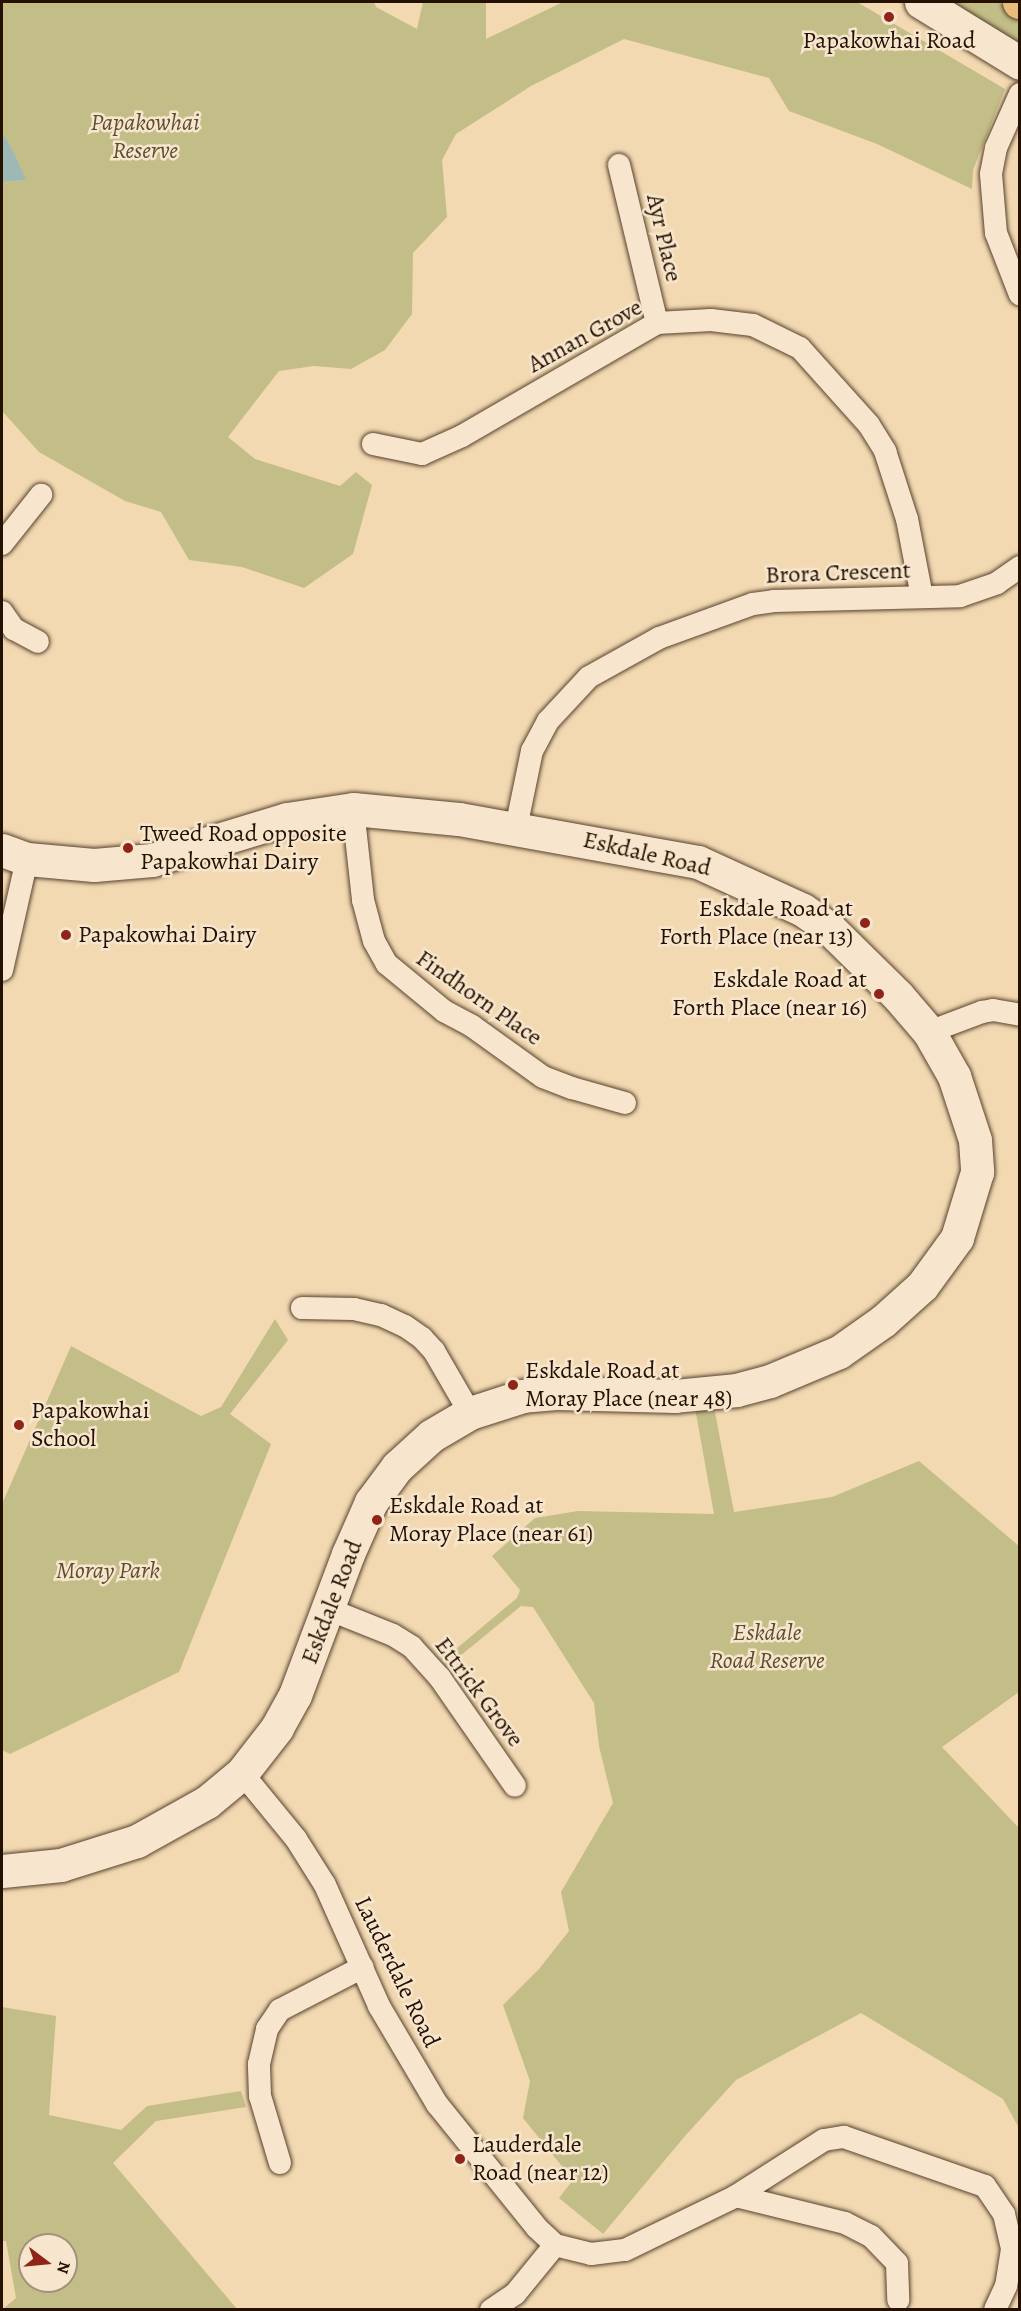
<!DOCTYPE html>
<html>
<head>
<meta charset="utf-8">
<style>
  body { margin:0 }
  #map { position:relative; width:1021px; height:2311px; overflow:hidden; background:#f3d9b2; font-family:Alegreya,serif }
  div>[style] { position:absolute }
  .green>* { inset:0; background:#c3bd87 }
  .water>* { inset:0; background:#9eb8b5 }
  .roads { filter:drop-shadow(0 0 2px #58432d) drop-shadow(0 0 2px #58432d) }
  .street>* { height:22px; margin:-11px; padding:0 11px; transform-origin:11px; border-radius:11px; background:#f7e6cd }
  .secondary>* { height:33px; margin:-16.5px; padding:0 16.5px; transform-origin:16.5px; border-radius:16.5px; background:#f7e6cd }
  .primary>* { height:33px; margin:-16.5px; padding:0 16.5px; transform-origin:16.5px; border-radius:16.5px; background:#eabc79 }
  .dots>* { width:16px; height:16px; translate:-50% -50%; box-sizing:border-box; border:3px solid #f7e6cd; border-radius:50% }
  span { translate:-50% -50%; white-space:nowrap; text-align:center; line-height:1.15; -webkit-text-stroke:5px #f7e6cd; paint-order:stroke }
  .poi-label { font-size:24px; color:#241101 }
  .left { translate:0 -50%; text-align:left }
  .right { translate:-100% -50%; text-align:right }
  .park-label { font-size:24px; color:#5c4d30; font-style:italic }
  .street-label { font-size:24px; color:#241101 }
  .frame { position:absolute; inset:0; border:3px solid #241101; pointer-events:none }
  .north { position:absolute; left:18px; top:2233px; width:60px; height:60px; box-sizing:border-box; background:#f7e6cd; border:2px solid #a3917b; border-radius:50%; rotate:106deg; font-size:16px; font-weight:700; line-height:24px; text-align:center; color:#241101 }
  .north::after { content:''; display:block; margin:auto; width:21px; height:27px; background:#8f2418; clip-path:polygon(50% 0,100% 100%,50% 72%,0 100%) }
</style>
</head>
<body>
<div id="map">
  <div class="green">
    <i style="clip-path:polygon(2px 2px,374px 2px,376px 7px,417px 29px,423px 2px,486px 2px,486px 39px,563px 2px,857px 2px,1005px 89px,973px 170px,972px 189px,877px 144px,789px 111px,769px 78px,624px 39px,531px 86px,456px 134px,442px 160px,447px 217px,413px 253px,412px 314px,385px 350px,351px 369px,314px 366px,279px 371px,228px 437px,255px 459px,340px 486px,356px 472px,372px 485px,353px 554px,304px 588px,242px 567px,189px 560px,161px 512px,125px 501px,39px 452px,2px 411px,2px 182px,25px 180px,2px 133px)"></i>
    <i style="clip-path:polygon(945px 2px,998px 2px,1019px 16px,1019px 49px)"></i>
    <i style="clip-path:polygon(275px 1319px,288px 1340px,230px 1414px,271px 1444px,179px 1672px,10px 1754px,2px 1750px,2px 1504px,71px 1346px,201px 1416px,221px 1407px)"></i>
    <i style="clip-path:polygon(714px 1407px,734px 1512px,832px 1497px,919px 1461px,1019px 1546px,1019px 1692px,942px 1747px,1019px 1828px,1019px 2128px,1003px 2099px,861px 2013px,736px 2080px,685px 2136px,603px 2234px,559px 2198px,573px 2180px,523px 2118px,530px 2081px,503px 2005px,539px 1969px,569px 1931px,561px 1892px,613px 1803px,599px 1746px,594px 1703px,533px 1607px,521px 1606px,454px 1661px,450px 1654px,517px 1598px,520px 1590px,492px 1556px,535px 1518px,578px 1511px,714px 1514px,695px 1408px)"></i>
    <i style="clip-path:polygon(evenodd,2px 2007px,56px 2016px,49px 2115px,121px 2130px,147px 2106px,241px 2091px,246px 2107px,156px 2121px,113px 2163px,237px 2309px,3px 2309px,16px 2298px,6px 2241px,2px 2241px,2px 2007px,30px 2245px,66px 2245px,66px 2281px,30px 2281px,30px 2245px)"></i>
  </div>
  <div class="water">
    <i style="clip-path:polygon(2px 133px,11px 147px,26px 180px,2px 182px)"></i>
  </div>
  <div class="roads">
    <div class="street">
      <i style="left:1020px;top:94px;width:59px;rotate:114deg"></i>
      <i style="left:996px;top:148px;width:26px;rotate:101deg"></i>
      <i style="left:991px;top:174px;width:59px;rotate:85.2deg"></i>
      <i style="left:996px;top:233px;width:66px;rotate:68.8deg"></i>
      <i style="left:619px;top:165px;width:163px;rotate:76.5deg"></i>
      <i style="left:373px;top:444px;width:50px;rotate:11.5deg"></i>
      <i style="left:422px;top:454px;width:44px;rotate:-24.2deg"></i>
      <i style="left:462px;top:436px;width:225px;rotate:-30.1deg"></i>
      <i style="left:657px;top:323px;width:54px;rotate:-3.2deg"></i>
      <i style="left:711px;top:320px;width:42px;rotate:6.8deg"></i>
      <i style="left:753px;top:325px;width:52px;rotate:26.1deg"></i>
      <i style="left:800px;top:348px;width:103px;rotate:48.1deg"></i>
      <i style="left:869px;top:425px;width:31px;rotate:58deg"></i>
      <i style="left:885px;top:451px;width:71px;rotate:72.1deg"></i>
      <i style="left:907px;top:519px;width:79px;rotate:79.1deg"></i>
      <i style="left:2px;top:544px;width:63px;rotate:-51.5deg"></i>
      <i style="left:2px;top:612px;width:21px;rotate:55deg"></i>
      <i style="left:14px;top:629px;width:27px;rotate:28deg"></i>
      <i style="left:353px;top:809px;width:92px;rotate:83.7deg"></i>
      <i style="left:363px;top:900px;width:42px;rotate:75deg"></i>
      <i style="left:374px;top:941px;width:26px;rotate:61deg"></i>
      <i style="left:387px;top:964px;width:74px;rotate:39.5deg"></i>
      <i style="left:444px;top:1011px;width:32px;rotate:28deg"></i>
      <i style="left:472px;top:1026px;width:87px;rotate:35.7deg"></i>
      <i style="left:543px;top:1077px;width:31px;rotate:21deg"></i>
      <i style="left:572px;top:1088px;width:55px;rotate:15.8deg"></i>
      <i style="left:516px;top:828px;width:79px;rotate:-78.3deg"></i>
      <i style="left:532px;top:751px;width:34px;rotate:-62deg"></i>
      <i style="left:548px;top:721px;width:60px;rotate:-47deg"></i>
      <i style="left:589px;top:677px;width:80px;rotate:-29.1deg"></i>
      <i style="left:659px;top:638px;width:100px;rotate:-19.9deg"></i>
      <i style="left:753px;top:604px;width:21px;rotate:-8deg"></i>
      <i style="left:774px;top:601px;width:186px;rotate:-1.5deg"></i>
      <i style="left:960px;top:596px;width:39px;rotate:-19deg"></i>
      <i style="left:997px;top:583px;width:28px;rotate:-35deg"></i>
      <i style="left:2px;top:970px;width:114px;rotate:-77.3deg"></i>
      <i style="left:929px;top:1032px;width:57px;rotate:-20.7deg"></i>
      <i style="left:982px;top:1012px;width:11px;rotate:-10deg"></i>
      <i style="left:993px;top:1010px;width:27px;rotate:10deg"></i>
      <i style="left:302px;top:1308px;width:52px;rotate:1.1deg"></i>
      <i style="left:354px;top:1309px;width:28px;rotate:13deg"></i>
      <i style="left:381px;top:1315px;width:26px;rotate:25deg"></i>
      <i style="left:405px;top:1326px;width:21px;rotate:35deg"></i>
      <i style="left:422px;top:1338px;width:18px;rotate:47deg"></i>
      <i style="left:434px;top:1351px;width:72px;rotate:59.9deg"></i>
      <i style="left:328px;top:1609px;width:70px;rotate:21.8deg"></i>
      <i style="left:393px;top:1635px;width:22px;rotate:32deg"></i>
      <i style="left:412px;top:1647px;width:42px;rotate:47.9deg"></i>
      <i style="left:440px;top:1678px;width:131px;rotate:55.2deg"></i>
      <i style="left:242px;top:1773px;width:85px;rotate:50.7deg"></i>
      <i style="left:296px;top:1839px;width:54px;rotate:57.8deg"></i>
      <i style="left:325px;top:1885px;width:133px;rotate:65.9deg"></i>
      <i style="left:379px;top:2006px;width:114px;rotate:59.4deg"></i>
      <i style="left:437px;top:2104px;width:159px;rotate:51.1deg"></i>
      <i style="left:537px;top:2228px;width:25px;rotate:43deg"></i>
      <i style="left:280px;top:2163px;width:70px;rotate:-106.6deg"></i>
      <i style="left:260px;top:2096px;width:32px;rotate:-92deg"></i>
      <i style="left:259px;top:2064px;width:36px;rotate:-77deg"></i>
      <i style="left:267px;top:2029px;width:23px;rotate:-56deg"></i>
      <i style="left:280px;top:2010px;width:93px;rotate:-27.4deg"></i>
      <i style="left:736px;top:2196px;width:104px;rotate:-32.5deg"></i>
      <i style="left:824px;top:2140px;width:20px;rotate:-9deg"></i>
      <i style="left:844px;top:2137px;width:149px;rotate:19.2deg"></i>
      <i style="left:985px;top:2186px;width:34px;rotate:56deg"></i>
      <i style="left:1004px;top:2214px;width:36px;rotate:77deg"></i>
      <i style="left:1012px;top:2249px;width:37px;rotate:99deg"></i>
      <i style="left:1006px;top:2286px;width:26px;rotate:115deg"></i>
      <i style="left:555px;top:2245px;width:37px;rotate:14deg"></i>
      <i style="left:591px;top:2254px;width:34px;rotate:-7deg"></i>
      <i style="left:625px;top:2250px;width:123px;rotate:-25.9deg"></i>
      <i style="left:736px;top:2196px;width:112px;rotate:13.9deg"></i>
      <i style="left:845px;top:2223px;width:29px;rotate:27deg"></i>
      <i style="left:871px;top:2236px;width:37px;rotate:46deg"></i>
      <i style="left:897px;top:2263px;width:37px;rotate:88deg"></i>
      <i style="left:491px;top:2310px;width:29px;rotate:-34deg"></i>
      <i style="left:515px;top:2294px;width:63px;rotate:-50.8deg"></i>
    </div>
    <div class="secondary">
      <i style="left:921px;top:2px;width:116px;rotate:31.6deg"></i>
      <i style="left:2px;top:850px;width:27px;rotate:20deg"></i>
      <i style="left:27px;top:859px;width:67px;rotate:5.1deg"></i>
      <i style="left:94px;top:865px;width:58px;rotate:-4.9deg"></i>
      <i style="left:152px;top:860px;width:141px;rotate:-16.9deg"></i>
      <i style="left:287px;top:819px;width:67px;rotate:-8.6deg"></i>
      <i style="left:353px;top:809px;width:106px;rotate:5.4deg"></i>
      <i style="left:459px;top:819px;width:243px;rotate:10.2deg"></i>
      <i style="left:698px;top:862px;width:115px;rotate:24.6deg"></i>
      <i style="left:803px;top:910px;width:32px;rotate:35deg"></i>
      <i style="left:829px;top:928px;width:97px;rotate:44.6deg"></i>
      <i style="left:898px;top:996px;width:48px;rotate:49.3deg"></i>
      <i style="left:929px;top:1032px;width:51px;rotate:60.4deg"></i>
      <i style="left:954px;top:1076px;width:67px;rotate:71.8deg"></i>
      <i style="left:975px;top:1140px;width:32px;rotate:86deg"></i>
      <i style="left:977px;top:1172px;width:69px;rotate:106.9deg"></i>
      <i style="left:957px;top:1238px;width:59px;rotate:126.1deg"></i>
      <i style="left:922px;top:1286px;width:52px;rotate:138.1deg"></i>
      <i style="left:883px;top:1321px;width:54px;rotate:144.8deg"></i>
      <i style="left:839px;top:1352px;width:75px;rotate:157.2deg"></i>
      <i style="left:770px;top:1381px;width:34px;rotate:165deg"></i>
      <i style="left:737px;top:1390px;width:62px;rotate:174.5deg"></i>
      <i style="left:675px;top:1396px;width:119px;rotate:-178.6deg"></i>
      <i style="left:556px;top:1393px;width:33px;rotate:175deg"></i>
      <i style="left:523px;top:1396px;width:56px;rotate:162.2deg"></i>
      <i style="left:470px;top:1413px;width:45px;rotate:149.5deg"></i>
      <i style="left:431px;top:1436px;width:46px;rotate:137.6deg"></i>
      <i style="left:397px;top:1467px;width:44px;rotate:126.6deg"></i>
      <i style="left:371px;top:1502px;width:57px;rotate:113.9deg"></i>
      <i style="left:348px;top:1554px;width:151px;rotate:110.6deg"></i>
      <i style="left:295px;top:1695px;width:38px;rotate:119deg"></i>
      <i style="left:277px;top:1728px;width:57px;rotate:127.9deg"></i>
      <i style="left:242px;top:1773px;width:45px;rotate:140.4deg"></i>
      <i style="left:207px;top:1802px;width:80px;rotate:150.9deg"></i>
      <i style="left:137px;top:1841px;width:80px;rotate:162.5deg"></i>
      <i style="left:61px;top:1865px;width:59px;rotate:174.2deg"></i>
    </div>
    <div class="primary">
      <i style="left:1019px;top:2px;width:1px"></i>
    </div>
  </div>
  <div class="dots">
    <i style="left:889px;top:17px;background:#8f2418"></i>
    <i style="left:128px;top:848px;background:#8f2418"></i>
    <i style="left:865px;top:923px;background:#8f2418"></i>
    <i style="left:66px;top:935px;background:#8f2418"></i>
    <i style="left:879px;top:994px;background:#8f2418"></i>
    <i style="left:513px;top:1385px;background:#8f2418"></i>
    <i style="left:19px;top:1425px;background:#8f2418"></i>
    <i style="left:377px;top:1520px;background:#8f2418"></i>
    <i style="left:460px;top:2159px;background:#8f2418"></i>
  </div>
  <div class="poi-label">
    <span style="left:889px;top:41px">Papakowhai Road</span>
    <span class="left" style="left:140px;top:848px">Tweed Road opposite<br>Papakowhai Dairy</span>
    <span class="right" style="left:853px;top:923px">Eskdale Road at<br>Forth Place (near 13)</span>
    <span class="left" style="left:78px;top:935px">Papakowhai Dairy</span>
    <span class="right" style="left:867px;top:994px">Eskdale Road at<br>Forth Place (near 16)</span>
    <span class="left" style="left:525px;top:1385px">Eskdale Road at<br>Moray Place (near 48)</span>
    <span class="left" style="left:31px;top:1425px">Papakowhai<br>School</span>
    <span class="left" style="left:389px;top:1520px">Eskdale Road at<br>Moray Place (near 61)</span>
    <span class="left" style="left:472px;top:2159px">Lauderdale<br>Road (near 12)</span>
  </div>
  <div class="park-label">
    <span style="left:145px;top:137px">Papakowhai<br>Reserve</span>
    <span style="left:108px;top:1571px">Moray Park</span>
    <span style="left:767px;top:1647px">Eskdale<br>Road Reserve</span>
  </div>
  <div class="street-label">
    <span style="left:664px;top:238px;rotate:77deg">Ayr Place</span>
    <span style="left:585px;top:336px;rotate:-29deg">Annan Grove</span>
    <span style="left:838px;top:573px;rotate:-2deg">Brora Crescent</span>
    <span style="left:647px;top:854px;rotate:13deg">Eskdale Road</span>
    <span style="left:479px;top:998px;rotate:35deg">Findhorn Place</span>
    <span style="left:332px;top:1602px;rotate:-69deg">Eskdale Road</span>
    <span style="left:479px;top:1692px;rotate:53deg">Ettrick Grove</span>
    <span style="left:397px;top:1972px;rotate:64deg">Lauderdale Road</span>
  </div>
  <div class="frame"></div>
  <div class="north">N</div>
</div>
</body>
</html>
